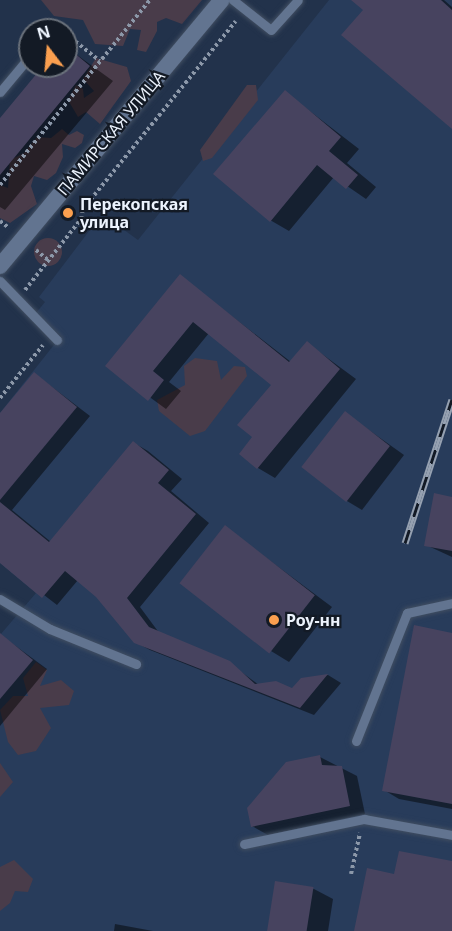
<!DOCTYPE html>
<html>
<head>
<meta charset="utf-8">
<style>
  body { margin:0 }
  #map { position:relative; width:452px; height:931px; overflow:hidden; background:#22324b; font-family:"Noto Sans",sans-serif }
  div>[style] { position:absolute }
  .built>* { inset:0; background:#283c5b }
  .green>* { inset:0; background:#493c4a }
  .round { border-radius:50% }
  .shadow>* { inset:0; background:#0007 }
  .building>* { inset:0; background:#47435f; transform-origin:0 0 }
  .path>* { height:4px; margin-top:-2px; transform-origin:0; background:repeating-linear-gradient(90deg,#8c98a9 0 3px,transparent 0 6px) }
  .roads { filter:drop-shadow(0 0 2px #414e61) drop-shadow(0 0 2px #414e61) }
  .service>* { height:9px; margin:-4.5px; padding:0 4.5px; transform-origin:4.5px; border-radius:4.5px; background:#627490 }
  .tertiary>* { height:16px; margin:-8px; padding:0 8px; transform-origin:8px; border-radius:8px; background:#627490 }
  .rail>* { height:7px; margin-top:-3.5px; transform-origin:0; background:repeating-linear-gradient(90deg,#131a25 0 14px,#96a1b1 0 28px); box-sizing:border-box; border-block:2px solid #96a1b1 }
  .dots>* { width:16px; height:16px; translate:-50% -50%; box-sizing:border-box; border:3px solid #131a25; border-radius:50% }
  span { translate:-50% -50%; white-space:nowrap; text-align:center; line-height:1.15; -webkit-text-stroke:4.5px #131a25; paint-order:stroke }
  .street-label { font-size:16px; color:#ecf3fd }
  .poi-label { font-size:16px; color:#ecf3fd; font-weight:700 }
  .left { translate:0 -50%; text-align:left }
  .north { position:absolute; left:18px; top:18px; width:60px; height:60px; box-sizing:border-box; background:#131a25; border:2px solid #6a717b; border-radius:50%; rotate:344deg; font-size:16px; font-weight:700; line-height:24px; text-align:center; color:#ecf3fd }
  .north::after { content:''; display:block; margin:auto; width:21px; height:27px; background:#fa9f4f; clip-path:polygon(50% 0,100% 100%,50% 72%,0 100%) }
</style>
</head>
<body>
<div id="map">
  <div class="built">
    <i style="clip-path:polygon(329px 0,452px 0,452px 931px,0 931px,0 635px,36px 593px,0 563px,0 413px,61px 336px,36px 313px,45px 302px,39px 297px,102px 214px,138px 240px)"></i>
  </div>
  <div class="green">
    <i style="clip-path:polygon(41px 0,202px 0,182px 24px,166px 18px,157px 22px,157px 31px,146px 52px,137px 50px,141px 30px,130px 29px,123px 46px,95px 44px,83px 20px,54px 16px)"></i>
    <i style="clip-path:polygon(96px 58px,127px 67px,131px 81px,100px 124px,86px 112px,78px 117px,68px 100px,76px 85px,83px 89px,84px 98px,94px 91px,83px 79px)"></i>
    <i style="clip-path:polygon(247px 85px,256px 85px,258px 100px,212px 158px,203px 161px,200px 150px)"></i>
    <i style="clip-path:polygon(62px 129px,69px 135px,77px 131px,84px 135px,82px 143px,75px 148px,62px 144px,63px 157px,56px 173px,47px 180px,34px 176px,31px 186px,37px 204px,10px 223px,0 218px,0 185px,8px 188px,10px 160px,24px 153px,37px 137px,51px 138px)"></i>
    <i class="round" style="left:34px;top:238px;width:28px;height:28px"></i>
    <i style="clip-path:polygon(195px 358px,217px 361px,221px 380px,234px 366px,245px 367px,247px 376px,205px 431px,190px 436px,159px 411px,157px 400px,185px 385px,184px 366px)"></i>
    <i style="clip-path:polygon(36px 662px,47px 670px,40px 686px,61px 680px,74px 691px,69px 705px,40px 708px,51px 728px,36px 751px,18px 755px,8px 742px,0 710px,13px 696px,28px 696px,23px 678px)"></i>
    <i style="clip-path:polygon(0 763px,13px 782px,0 797px)"></i>
    <i style="clip-path:polygon(14px 860px,33px 879px,28px 892px,15px 891px,10px 903px,0 911px,0 867px)"></i>
  </div>
  <div class="shadow">
    <i style="clip-path:polygon(354px 0,444px 0,452px 7px,452px 127px,365px 10px)"></i>
    <i style="clip-path:polygon(66px 47px,113px 81px,5px 210px,0 207px,0 120px,45px 66px,66px 66px)"></i>
    <i style="clip-path:polygon(285px 92px,359px 149px,347px 163px,376px 187px,366px 199px,334px 177px,289px 231px,270px 220px)"></i>
    <i style="clip-path:polygon(180px 276px,291px 362px,307px 343px,356px 379px,275px 478px,258px 468px,255px 437px,273px 384px,209px 333px,169px 382px,181px 391px,166px 409px,107px 366px)"></i>
    <i style="clip-path:polygon(35px 374px,90px 416px,12px 510px,51px 542px,134px 443px,148px 451px,182px 479px,171px 491px,209px 523px,140px 607px,160px 634px,229px 663px,259px 685px,293px 690px,302px 679px,328px 675px,341px 683px,314px 715px,150px 650px,135px 642px,97px 596px,78px 580px,57px 605px,0 561px,0 415px)"></i>
    <i style="clip-path:polygon(345px 413px,404px 455px,362px 510px,347px 501px)"></i>
    <i style="clip-path:polygon(452px 498px,452px 557px,426px 545px)"></i>
    <i style="clip-path:polygon(225px 527px,332px 607px,289px 662px,271px 651px)"></i>
    <i style="clip-path:polygon(452px 634px,452px 809px,399px 799px,384px 790px)"></i>
    <i style="clip-path:polygon(2px 636px,47px 669px,0 726px,0 638px)"></i>
    <i style="clip-path:polygon(320px 757px,357px 776px,365px 814px,268px 835px,252px 826px)"></i>
    <i style="clip-path:polygon(276px 883px,314px 889px,333px 899px,328px 931px,268px 931px)"></i>
    <i style="clip-path:polygon(115px 924px,153px 931px,114px 931px)"></i>
  </div>
  <div class="building">
    <i style="clip-path:polygon(351px 0,441px 0,452px 10px,452px 129px,341px 35px,363px 10px)"></i>
    <i style="clip-path:polygon(66px 46px,90px 66px,0 175px,0 118px,43px 66px,66px 66px)"></i>
    <i style="clip-path:polygon(285px 90px,341px 137px,329px 151px,358px 175px,346px 189px,317px 165px,270px 222px,213px 174px)"></i>
    <i style="clip-path:polygon(180px 274px,289px 362px,307px 341px,340px 369px,257px 469px,239px 454px,252px 437px,237px 425px,271px 385px,193px 322px,153px 371px,164px 380px,148px 401px,105px 366px)"></i>
    <i style="clip-path:polygon(34px 372px,77px 407px,0 500px,0 413px)"></i>
    <i style="left:345px;top:411px;width:57px;height:71px;rotate:38deg"></i>
    <i style="clip-path:polygon(133px 441px,169px 470px,158px 483px,196px 514px,127px 598px,149px 627px,230px 661px,255px 684px,276px 681px,292px 688px,301px 678px,328px 674px,300px 708px,134px 643px,96px 597px,65px 571px,42px 598px,0 563px,0 502px,49px 542px)"></i>
    <i style="clip-path:polygon(434px 493px,452px 497px,452px 551px,424px 546px)"></i>
    <i style="left:225px;top:525px;width:114px;height:74px;rotate:38deg"></i>
    <i style="clip-path:polygon(414px 625px,452px 633px,452px 804px,382px 791px)"></i>
    <i style="clip-path:polygon(0 633px,33px 660px,0 699px)"></i>
    <i style="clip-path:polygon(320px 755px,322px 765px,342px 766px,350px 806px,251px 827px,247px 808px,286px 762px)"></i>
    <i style="clip-path:polygon(399px 851px,452px 861px,452px 931px,354px 931px,367px 868px,394px 874px)"></i>
    <i style="left:275px;top:881px;width:39px;height:51px;rotate:9deg"></i>
  </div>
  <div class="path">
    <i style="left:66px;top:34px;width:43px;rotate:38.5deg"></i>
    <i style="left:0;top:185px;width:238px;rotate:-51deg"></i>
    <i style="left:0;top:221px;width:11px;rotate:38deg"></i>
    <i style="left:36px;top:250px;width:16px;rotate:40deg"></i>
    <i style="left:25px;top:290px;width:90px;rotate:-51.7deg"></i>
    <i style="left:81px;top:219px;width:10px;rotate:-79deg"></i>
    <i style="left:83px;top:209px;width:242px;rotate:-50.9deg"></i>
    <i style="left:0;top:398px;width:68px;rotate:-50.9deg"></i>
    <i style="left:351px;top:874px;width:42px;rotate:-77.6deg"></i>
  </div>
  <div class="roads">
    <div class="service">
      <i style="left:233px;top:0;width:48px;rotate:38.3deg"></i>
      <i style="left:271px;top:30px;width:40px;rotate:-48deg"></i>
      <i style="left:0;top:92px;width:47px;rotate:-50.2deg"></i>
      <i style="left:0;top:281px;width:82px;rotate:46deg"></i>
      <i style="left:0;top:599px;width:58px;rotate:31deg"></i>
      <i style="left:50px;top:629px;width:93px;rotate:22.1deg"></i>
      <i style="left:356px;top:741px;width:138px;rotate:-68.3deg"></i>
      <i style="left:407px;top:613px;width:46px;rotate:-12.5deg"></i>
      <i style="left:244px;top:844px;width:123px;rotate:-11.8deg"></i>
      <i style="left:364px;top:819px;width:89px;rotate:10.3deg"></i>
    </div>
    <div class="tertiary">
      <i style="left:0;top:266px;width:346px;rotate:-50.2deg"></i>
    </div>
  </div>
  <div class="rail">
    <i style="left:405px;top:543px;width:151px;rotate:-71.9deg"></i>
  </div>
  <div class="dots">
    <i style="left:68px;top:213px;background:#fa9f4f"></i>
    <i style="left:274px;top:620px;background:#fa9f4f"></i>
  </div>
  <div class="street-label">
    <span style="left:111px;top:133px;rotate:-50deg">ПАМИРСКАЯ УЛИЦА</span>
  </div>
  <div class="poi-label">
    <span class="left" style="left:80px;top:213px">Перекопская<br>улица</span>
    <span class="left" style="left:286px;top:620px">Роу-нн</span>
  </div>
  <div class="north">N</div>
</div>
</body>
</html>
